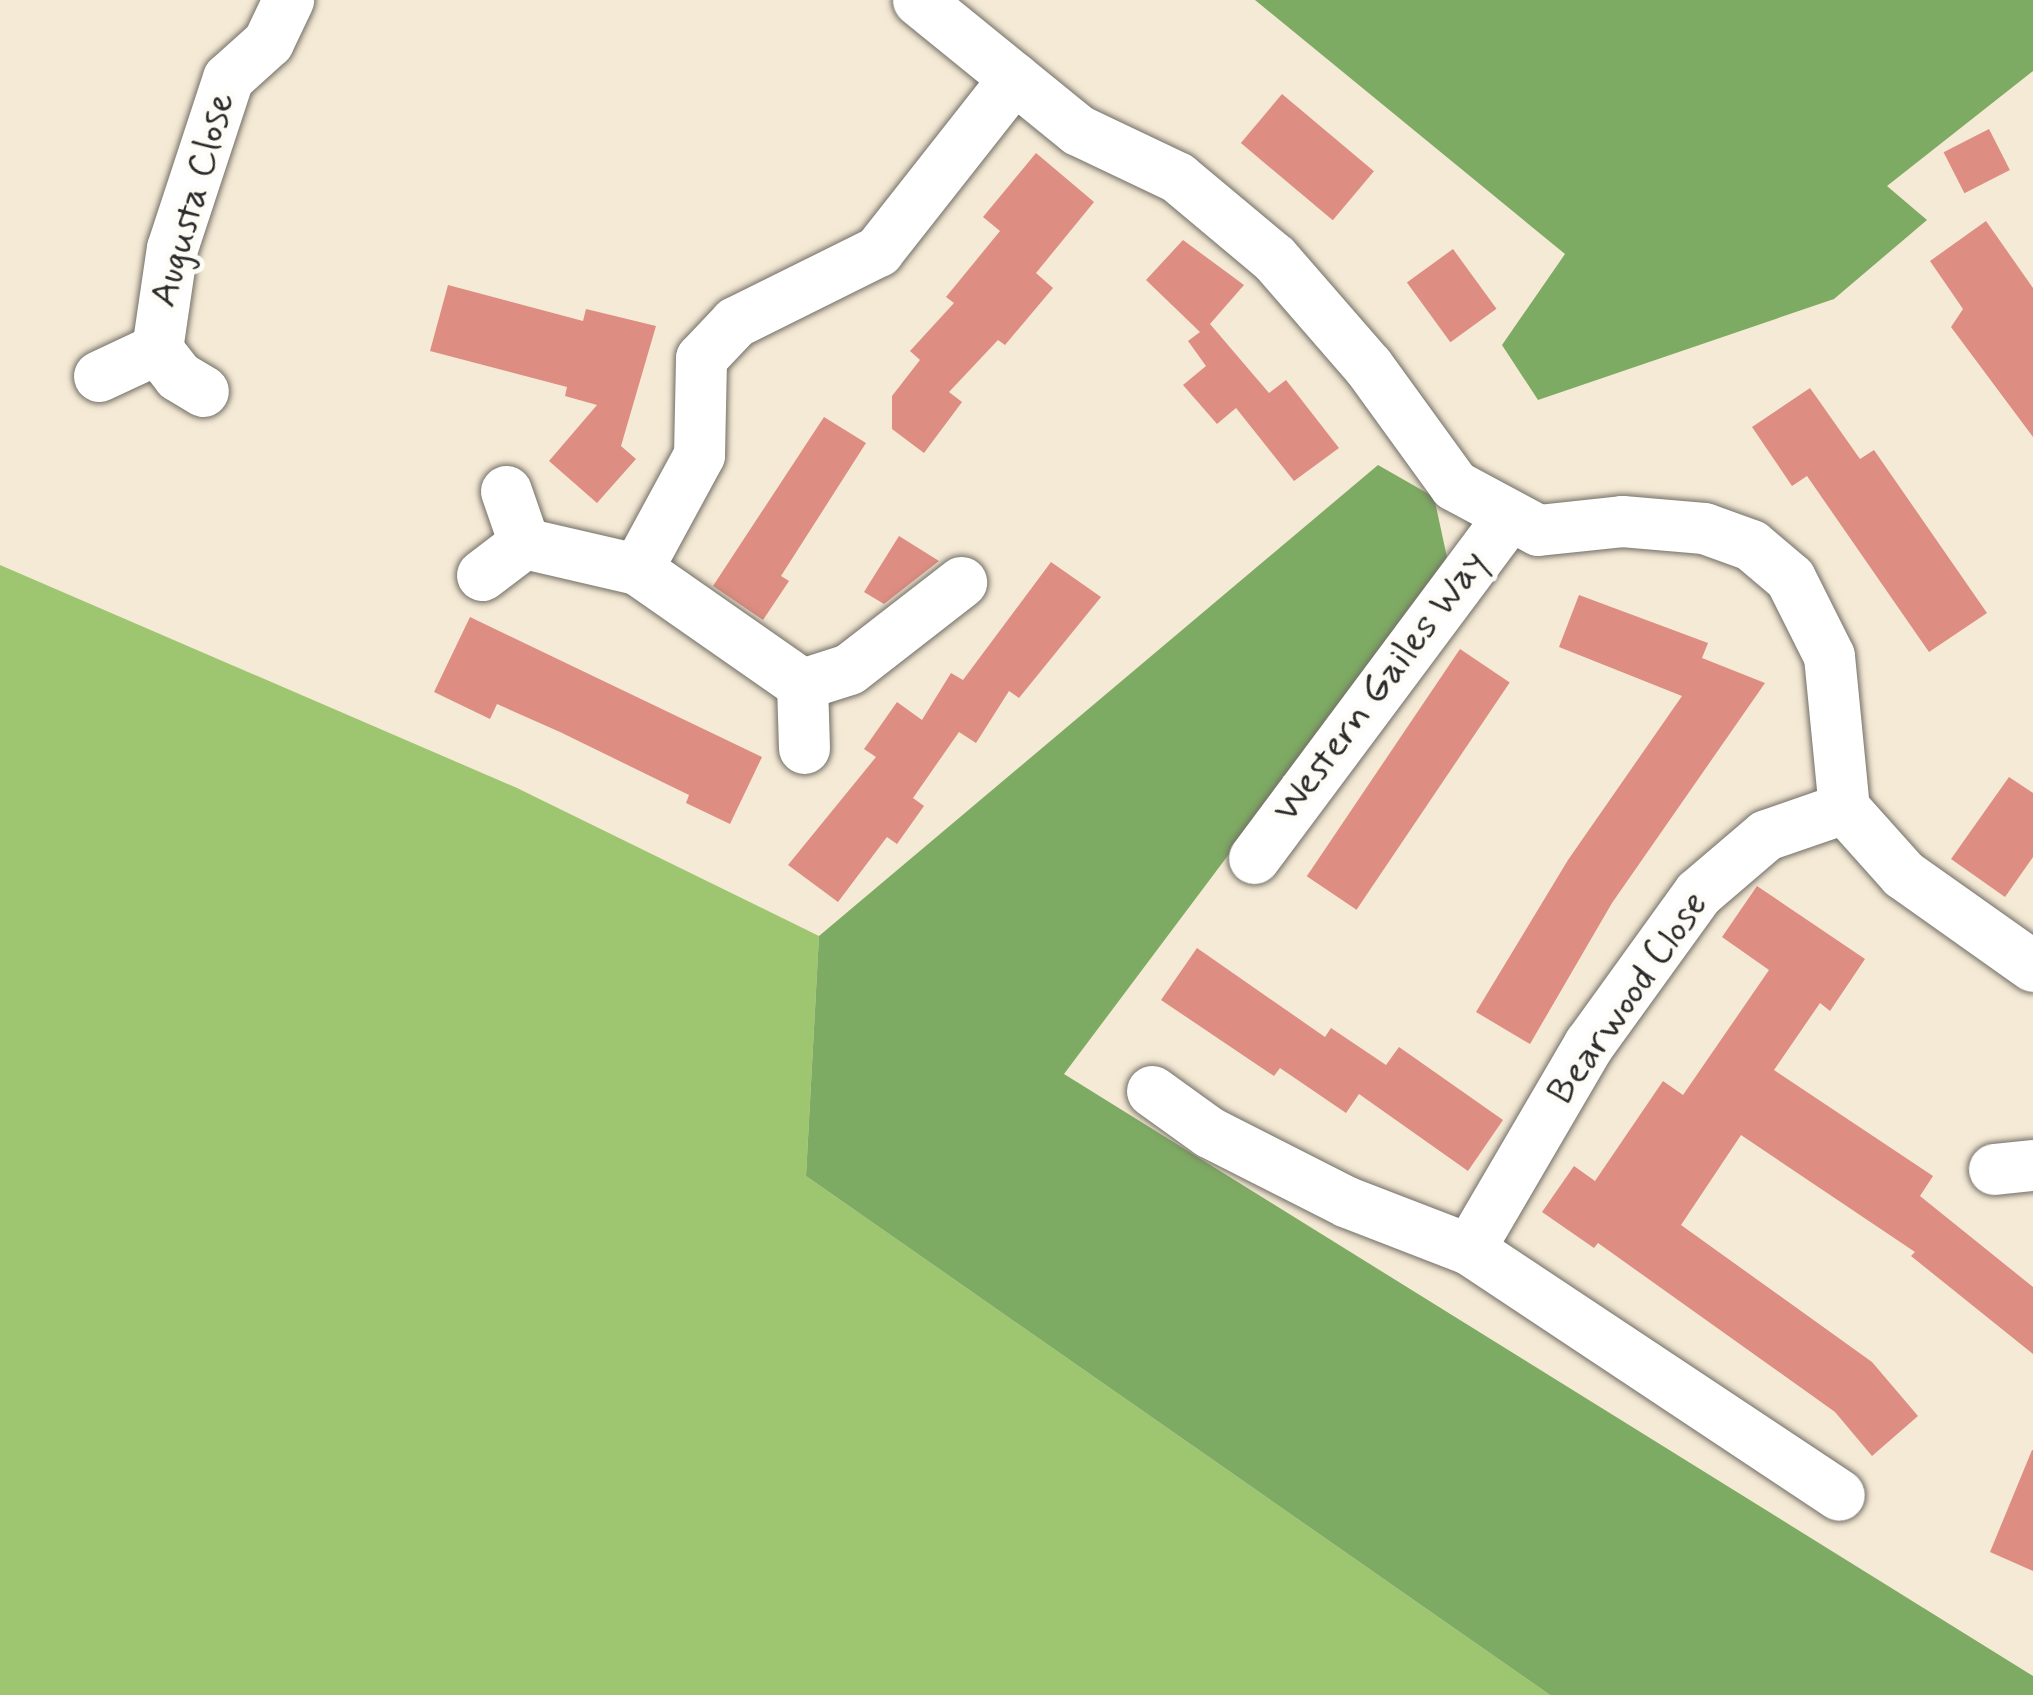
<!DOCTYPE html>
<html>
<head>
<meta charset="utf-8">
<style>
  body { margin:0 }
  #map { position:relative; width:2033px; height:1695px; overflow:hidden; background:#f5ead5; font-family:Mynerve,sans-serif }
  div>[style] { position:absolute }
  .green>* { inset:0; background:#9ec671 }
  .forest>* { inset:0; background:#7eab63 }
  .building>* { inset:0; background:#de8d82; transform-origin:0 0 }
  .roads { filter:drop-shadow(0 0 3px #726e66) drop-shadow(0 0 3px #726e66) }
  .minor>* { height:51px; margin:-25.5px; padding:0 25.5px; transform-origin:25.5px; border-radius:25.5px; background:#fff }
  span { translate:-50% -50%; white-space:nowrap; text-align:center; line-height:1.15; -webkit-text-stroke:10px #fdfcf7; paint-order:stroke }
  .street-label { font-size:39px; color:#2b2b2b }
</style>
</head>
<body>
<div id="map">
  <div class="green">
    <i style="clip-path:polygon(0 565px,517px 788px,819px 936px,806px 1176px,1550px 1695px,0 1695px)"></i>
  </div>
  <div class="forest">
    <i style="clip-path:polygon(1255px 0,2033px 0,2033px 71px,1887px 186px,1927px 220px,1834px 299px,1538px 400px,1502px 345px,1565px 254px)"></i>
    <i style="clip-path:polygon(1378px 465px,1434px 497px,1448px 562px,1064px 1074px,2033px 1676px,2033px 1695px,1550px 1695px,806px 1176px,819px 936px)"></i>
  </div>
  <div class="building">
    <i style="left:1282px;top:94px;width:120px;height:64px;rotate:40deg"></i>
    <i style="left:1989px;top:129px;width:46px;height:51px;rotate:63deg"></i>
    <i style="clip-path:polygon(1036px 153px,1094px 202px,1036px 273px,1053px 288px,1005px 345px,998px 340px,949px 392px,962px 402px,924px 453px,892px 429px,892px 396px,920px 360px,910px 351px,954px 303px,946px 297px,1000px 231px,983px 217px)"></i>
    <i style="clip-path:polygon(1986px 221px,2033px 288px,2033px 437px,1951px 327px,1963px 309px,1930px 261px)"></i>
    <i style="clip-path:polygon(1183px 240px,1244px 285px,1210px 324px,1269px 393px,1286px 380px,1339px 448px,1294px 481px,1236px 408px,1217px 424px,1183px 385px,1206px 366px,1188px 341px,1200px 332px,1146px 280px)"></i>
    <i style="left:1453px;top:249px;width:74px;height:57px;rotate:54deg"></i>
    <i style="clip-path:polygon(448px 285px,583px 321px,586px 309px,656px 326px,621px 446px,636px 459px,597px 503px,549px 461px,597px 405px,565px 396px,567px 387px,430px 351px)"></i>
    <i style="clip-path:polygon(1810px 388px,1860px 459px,1874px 450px,1987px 613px,1929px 652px,1807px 476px,1792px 486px,1752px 427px)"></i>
    <i style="clip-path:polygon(824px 417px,866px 443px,781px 576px,789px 581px,763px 620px,713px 586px)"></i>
    <i style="clip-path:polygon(899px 536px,939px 561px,884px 604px,864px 592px)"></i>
    <i style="clip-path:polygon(1051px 562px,1101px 597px,1019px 698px,1009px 691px,976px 743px,959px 732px,913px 798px,924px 806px,897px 844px,887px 837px,838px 902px,788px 865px,876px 757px,864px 749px,897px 702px,922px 720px,951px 673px,963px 680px)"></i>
    <i style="clip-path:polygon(1579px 595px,1708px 643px,1702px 658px,1765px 683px,1612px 903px,1530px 1044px,1476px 1012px,1568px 860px,1682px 696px,1559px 647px)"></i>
    <i style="clip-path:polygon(470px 617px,762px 757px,730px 824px,686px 803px,689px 795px,560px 732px,497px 704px,490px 719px,434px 692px)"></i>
    <i style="left:1460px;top:649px;width:60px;height:274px;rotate:34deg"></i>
    <i style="clip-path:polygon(2009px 777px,2033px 793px,2033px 857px,2005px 897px,1951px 859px)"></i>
    <i style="clip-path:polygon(1757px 886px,1865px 959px,1830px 1011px,1820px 1003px,1774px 1070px,1933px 1176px,1920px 1196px,2033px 1287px,2033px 1354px,1911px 1256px,1915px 1252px,1741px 1135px,1681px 1225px,1872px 1362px,1918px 1416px,1872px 1456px,1835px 1412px,1598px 1243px,1594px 1248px,1542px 1212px,1574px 1166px,1595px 1181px,1663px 1081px,1683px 1095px,1769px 970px,1722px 937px)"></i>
    <i style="clip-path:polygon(1197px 948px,1325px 1037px,1331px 1028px,1386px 1065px,1399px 1047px,1503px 1120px,1468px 1171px,1359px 1094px,1346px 1113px,1280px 1068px,1274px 1076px,1161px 1000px)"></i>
    <i style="clip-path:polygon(2032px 1450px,2033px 1450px,2033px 1571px,1990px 1552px)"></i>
  </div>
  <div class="roads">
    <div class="minor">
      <i style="left:918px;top:0;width:206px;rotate:39.1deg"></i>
      <i style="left:1078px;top:130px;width:110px;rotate:25.4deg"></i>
      <i style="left:1177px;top:177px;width:126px;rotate:39.9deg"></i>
      <i style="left:1274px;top:258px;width:143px;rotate:49deg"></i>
      <i style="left:1368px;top:366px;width:147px;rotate:54.1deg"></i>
      <i style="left:1454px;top:485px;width:95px;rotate:28.2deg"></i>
      <i style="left:1538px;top:530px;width:84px;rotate:-6.1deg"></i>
      <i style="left:1622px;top:521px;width:82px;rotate:4.9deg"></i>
      <i style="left:1704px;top:528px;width:50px;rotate:19.9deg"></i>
      <i style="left:1751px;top:545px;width:51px;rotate:40.2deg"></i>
      <i style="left:1790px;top:578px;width:87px;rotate:63.4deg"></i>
      <i style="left:1829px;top:656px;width:153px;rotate:84.4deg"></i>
      <i style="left:1844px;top:808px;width:89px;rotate:48.2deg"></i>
      <i style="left:1903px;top:874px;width:159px;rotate:35.3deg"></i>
      <i style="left:157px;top:349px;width:102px;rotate:-81.6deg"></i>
      <i style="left:172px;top:248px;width:179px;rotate:-71.8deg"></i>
      <i style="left:228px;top:78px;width:54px;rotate:-42deg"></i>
      <i style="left:268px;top:42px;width:47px;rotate:-64.5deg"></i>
      <i style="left:99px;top:376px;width:64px;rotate:-25deg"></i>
      <i style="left:157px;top:349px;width:34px;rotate:52deg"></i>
      <i style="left:178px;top:376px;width:29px;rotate:31deg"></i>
      <i style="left:506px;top:491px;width:55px;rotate:70.9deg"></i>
      <i style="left:637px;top:569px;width:130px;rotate:-61.5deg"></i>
      <i style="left:699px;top:455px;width:97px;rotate:-88.8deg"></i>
      <i style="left:701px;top:358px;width:50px;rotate:-46.6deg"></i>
      <i style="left:735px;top:322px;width:160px;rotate:-26.4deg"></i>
      <i style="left:878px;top:251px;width:220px;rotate:-51.8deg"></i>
      <i style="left:482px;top:575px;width:53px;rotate:-37.3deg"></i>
      <i style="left:524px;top:543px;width:116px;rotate:13deg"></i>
      <i style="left:637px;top:569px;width:201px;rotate:34.9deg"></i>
      <i style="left:804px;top:748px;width:64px;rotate:-91.8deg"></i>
      <i style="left:802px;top:684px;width:49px;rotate:-17.7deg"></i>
      <i style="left:849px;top:669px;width:142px;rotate:-37.8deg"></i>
      <i style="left:1254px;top:858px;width:427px;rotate:-53.3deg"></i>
      <i style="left:1152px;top:1091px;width:70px;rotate:35.7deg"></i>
      <i style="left:1209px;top:1132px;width:155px;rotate:26.9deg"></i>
      <i style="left:1347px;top:1202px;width:131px;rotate:21.1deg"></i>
      <i style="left:1469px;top:1249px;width:444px;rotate:33.6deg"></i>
      <i style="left:1994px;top:1169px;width:39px;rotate:-6deg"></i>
      <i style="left:1469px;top:1249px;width:238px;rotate:-59.7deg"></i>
      <i style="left:1589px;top:1044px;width:186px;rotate:-54.2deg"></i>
      <i style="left:1698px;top:893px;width:89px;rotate:-40.5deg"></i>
      <i style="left:1766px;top:835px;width:83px;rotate:-19.1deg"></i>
    </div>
  </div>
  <div class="street-label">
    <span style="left:194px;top:200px;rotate:-74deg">Augusta Close</span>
    <span style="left:1381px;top:687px;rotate:-53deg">Western Gailes Way</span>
    <span style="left:1629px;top:999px;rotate:-55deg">Bearwood Close</span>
  </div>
</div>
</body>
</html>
